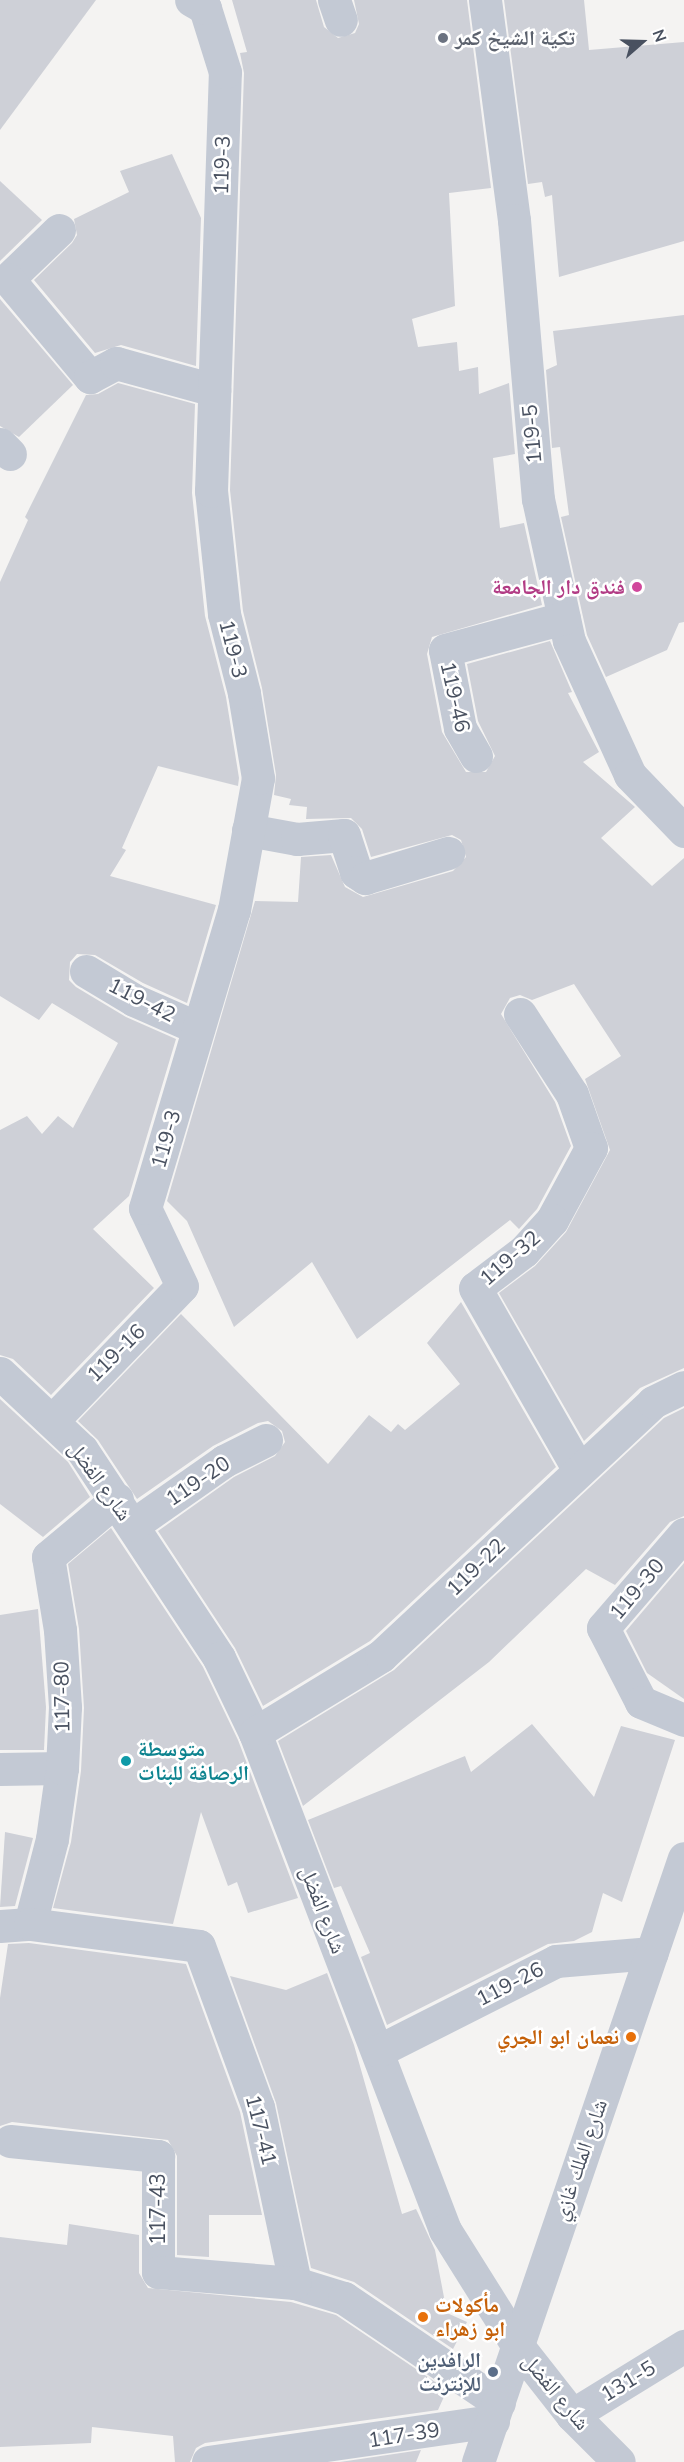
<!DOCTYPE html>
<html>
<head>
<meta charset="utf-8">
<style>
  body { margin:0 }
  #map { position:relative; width:684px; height:2462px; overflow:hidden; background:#f4f3f2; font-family:"Nunito Sans","Noto Naskh Arabic",sans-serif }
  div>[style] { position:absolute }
  .building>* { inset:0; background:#ced0d7 }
  .minor>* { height:33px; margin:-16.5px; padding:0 16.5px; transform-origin:16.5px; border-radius:16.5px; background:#c3c9d4 }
  .dots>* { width:16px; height:16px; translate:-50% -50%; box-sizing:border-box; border:3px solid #fff; border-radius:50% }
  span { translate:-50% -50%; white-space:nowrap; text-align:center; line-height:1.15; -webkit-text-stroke:5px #fff; paint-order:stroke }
  .worship-label { font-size:21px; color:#5b616d; font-weight:700 }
  .left { translate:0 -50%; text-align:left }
  .street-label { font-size:21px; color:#495160 }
  .hotel-label { font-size:21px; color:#b23c85; font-weight:700 }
  .right { translate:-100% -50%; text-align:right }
  .culture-label { font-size:21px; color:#0d838f; font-weight:700 }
  .food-label { font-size:21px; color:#c56008; font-weight:700 }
  .service-label { font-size:21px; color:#4e5e75; font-weight:700 }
  .north { position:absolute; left:612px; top:12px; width:60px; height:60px; -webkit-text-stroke:4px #fff; paint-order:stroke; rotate:70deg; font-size:16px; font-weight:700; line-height:24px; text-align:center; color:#495160 }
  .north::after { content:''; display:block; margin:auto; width:21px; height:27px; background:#495160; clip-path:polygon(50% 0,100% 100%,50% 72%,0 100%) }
</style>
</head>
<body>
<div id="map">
  <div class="building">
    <i style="clip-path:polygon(0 0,96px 0,0 130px)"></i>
    <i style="clip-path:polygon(232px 0,316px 0,324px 27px,338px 38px,355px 33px,359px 24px,354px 0,467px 0,491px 188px,449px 193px,455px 306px,412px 319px,418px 347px,457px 342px,459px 371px,478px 367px,479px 394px,509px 383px,515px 454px,493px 458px,500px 528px,524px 523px,542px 605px,432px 637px,427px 654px,442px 732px,466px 772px,486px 772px,495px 756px,478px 721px,467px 664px,550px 641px,572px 692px,568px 693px,599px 752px,583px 762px,635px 807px,601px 838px,652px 886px,684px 858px,684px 1368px,640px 1388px,584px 1441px,499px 1293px,535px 1266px,566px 1232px,610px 1150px,585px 1079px,621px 1056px,574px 984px,532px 1000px,520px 995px,510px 998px,501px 1014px,555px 1102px,571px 1146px,537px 1209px,519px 1229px,510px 1220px,357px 1339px,312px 1262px,234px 1327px,187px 1221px,167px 1201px,255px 901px,298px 902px,301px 857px,331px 855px,345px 887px,363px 897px,453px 871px,466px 857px,461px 840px,452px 835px,371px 857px,362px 829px,351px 818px,306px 819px,307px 807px,289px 805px,291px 799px,274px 795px,276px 775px,262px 688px,243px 611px,230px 490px,244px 73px,240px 53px,247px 52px)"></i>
    <i style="clip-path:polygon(504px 0,584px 0,589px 50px,684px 42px,684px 241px,559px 277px,552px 195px,545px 197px,542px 182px,528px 184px)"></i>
    <i style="clip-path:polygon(172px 154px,201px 218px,196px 366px,121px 345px,95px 353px,34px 280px,72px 243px,77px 235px,74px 219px,129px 192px,120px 171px)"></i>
    <i style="clip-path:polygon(0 181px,42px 220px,0 261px)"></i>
    <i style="clip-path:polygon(0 299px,73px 385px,19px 437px,0 426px)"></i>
    <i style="clip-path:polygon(684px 315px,684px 622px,679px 623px,667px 650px,606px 677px,587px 635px,561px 517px,569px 515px,560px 447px,552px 448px,546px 370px,557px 365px,553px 331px)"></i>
    <i style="clip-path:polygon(118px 383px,195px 404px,192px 493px,205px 616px,226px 697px,239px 778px,238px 786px,158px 766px,122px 848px,126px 850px,110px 876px,216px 905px,187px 1003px,143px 983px,95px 955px,77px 954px,70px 962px,69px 980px,76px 987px,126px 1017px,176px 1039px,129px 1196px,93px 1229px,154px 1288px,51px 1395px,13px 1359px,0 1355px,0 1130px,27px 1116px,42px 1134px,58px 1116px,73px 1128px,118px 1043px,52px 1003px,39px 1020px,0 996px,0 582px,28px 520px,25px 517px,86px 395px,98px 394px)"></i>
    <i style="clip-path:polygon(461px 1302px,556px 1467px,370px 1641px,263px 1706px,235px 1648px,158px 1531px,234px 1477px,275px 1456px,285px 1442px,282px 1431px,268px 1421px,258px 1423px,213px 1446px,137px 1499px,98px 1440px,78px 1421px,181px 1314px,328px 1464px,369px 1415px,391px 1432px,398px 1424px,405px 1430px,460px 1384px,427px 1343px)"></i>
    <i style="clip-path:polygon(0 1399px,68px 1462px,90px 1497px,43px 1537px,0 1504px)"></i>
    <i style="clip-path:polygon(684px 1408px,684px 1516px,670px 1522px,615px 1585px,586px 1569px,489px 1662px,303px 1806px,278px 1741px,394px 1670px,664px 1418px)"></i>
    <i style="clip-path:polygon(111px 1528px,203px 1667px,238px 1740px,298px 1898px,248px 1913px,237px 1882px,228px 1886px,201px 1812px,173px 1924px,53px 1908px,71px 1842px,81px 1771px,84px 1708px,79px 1629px,68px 1564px)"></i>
    <i style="clip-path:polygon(684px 1563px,684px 1699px,647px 1673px,626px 1631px)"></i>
    <i style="clip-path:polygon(38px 1609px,46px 1707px,44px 1750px,0 1750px,0 1615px)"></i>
    <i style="clip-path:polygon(532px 1724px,594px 1797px,621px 1726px,675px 1740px,622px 1902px,603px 1893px,592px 1932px,574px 1941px,548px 1944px,387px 2025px,361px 1957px,370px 1953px,341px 1886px,334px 1888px,308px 1820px,465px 1756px,471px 1772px)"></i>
    <i style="clip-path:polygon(5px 1832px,33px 1838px,15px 1906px,0 1907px)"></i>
    <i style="clip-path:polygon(29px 1943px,186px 1964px,240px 2112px,262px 2215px,209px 2215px,209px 2257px,177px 2255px,177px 2156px,168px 2140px,12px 2122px,0 2126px,0 1998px,8px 1944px)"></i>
    <i style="clip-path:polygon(327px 1973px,354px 2045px,402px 2214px,416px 2209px,418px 2213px,435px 2250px,447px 2313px,467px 2322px,453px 2349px,354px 2282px,311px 2268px,276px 2103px,230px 1976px,286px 1990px)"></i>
    <i style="clip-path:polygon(69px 2224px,139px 2235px,139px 2273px,148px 2288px,291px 2302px,336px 2315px,447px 2390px,438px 2410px,205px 2443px,196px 2448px,190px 2462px,175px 2462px,173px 2436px,92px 2427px,91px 2443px,0 2447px,0 2237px,67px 2245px)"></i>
    <i style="clip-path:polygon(421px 2450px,416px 2462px,340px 2462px)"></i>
  </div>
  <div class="minor">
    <i style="left:334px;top:0;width:21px;rotate:71deg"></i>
    <i style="left:485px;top:0;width:222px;rotate:82.5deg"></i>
    <i style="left:514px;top:220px;width:280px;rotate:85.1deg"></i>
    <i style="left:538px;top:499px;width:145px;rotate:77.7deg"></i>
    <i style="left:569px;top:641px;width:147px;rotate:65.5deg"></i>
    <i style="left:630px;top:775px;width:78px;rotate:46deg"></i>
    <i style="left:59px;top:230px;width:71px;rotate:136.1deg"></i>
    <i style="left:8px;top:279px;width:128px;rotate:50.1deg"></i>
    <i style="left:90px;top:377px;width:30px;rotate:-28deg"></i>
    <i style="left:116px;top:363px;width:102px;rotate:15.4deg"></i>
    <i style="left:0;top:444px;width:14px;rotate:45deg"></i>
    <i style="left:476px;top:756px;width:32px;rotate:-120deg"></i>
    <i style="left:460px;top:728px;width:79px;rotate:-100.9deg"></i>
    <i style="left:445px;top:650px;width:123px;rotate:-15.1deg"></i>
    <i style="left:248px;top:830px;width:50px;rotate:10.4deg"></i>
    <i style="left:297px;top:839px;width:47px;rotate:-4.9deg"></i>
    <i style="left:344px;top:835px;width:39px;rotate:72deg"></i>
    <i style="left:356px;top:872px;width:11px;rotate:34deg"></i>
    <i style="left:365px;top:878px;width:87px;rotate:-16.8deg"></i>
    <i style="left:86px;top:971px;width:56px;rotate:31.1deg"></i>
    <i style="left:134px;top:1000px;width:70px;rotate:23.6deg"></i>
    <i style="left:520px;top:1014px;width:95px;rotate:57deg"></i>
    <i style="left:572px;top:1094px;width:57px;rotate:70.6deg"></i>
    <i style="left:591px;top:1148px;width:82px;rotate:118.4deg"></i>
    <i style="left:552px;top:1220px;width:42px;rotate:132.1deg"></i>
    <i style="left:524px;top:1251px;width:61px;rotate:142.9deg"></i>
    <i style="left:475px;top:1288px;width:210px;rotate:60.3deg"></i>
    <i style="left:0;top:1373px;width:112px;rotate:43.2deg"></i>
    <i style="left:82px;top:1450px;width:249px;rotate:56.6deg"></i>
    <i style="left:219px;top:1658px;width:83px;rotate:64.4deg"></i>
    <i style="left:255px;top:1733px;width:532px;rotate:69.08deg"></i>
    <i style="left:445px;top:2230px;width:136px;rotate:57.9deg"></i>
    <i style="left:517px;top:2345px;width:89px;rotate:51.8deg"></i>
    <i style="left:572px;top:2415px;width:66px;rotate:45deg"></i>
    <i style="left:52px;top:1421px;width:187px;rotate:-46.1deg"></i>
    <i style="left:182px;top:1286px;width:86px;rotate:-115.4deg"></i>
    <i style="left:145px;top:1208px;width:311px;rotate:-73.4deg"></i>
    <i style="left:234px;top:910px;width:134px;rotate:-79.7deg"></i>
    <i style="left:258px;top:778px;width:86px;rotate:-99.4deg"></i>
    <i style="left:244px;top:693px;width:81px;rotate:-104.2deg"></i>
    <i style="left:224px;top:614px;width:124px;rotate:-96deg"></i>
    <i style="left:211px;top:491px;width:419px;rotate:-88.1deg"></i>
    <i style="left:225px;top:72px;width:67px;rotate:-107.4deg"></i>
    <i style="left:205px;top:8px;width:16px;rotate:-150deg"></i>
    <i style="left:133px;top:1525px;width:111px;rotate:-35.1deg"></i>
    <i style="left:224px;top:1461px;width:47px;rotate:-26.6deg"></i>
    <i style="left:684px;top:1534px;width:124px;rotate:130.8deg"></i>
    <i style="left:603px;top:1628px;width:83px;rotate:62.8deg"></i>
    <i style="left:641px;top:1702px;width:47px;rotate:22.7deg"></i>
    <i style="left:255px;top:1733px;width:148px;rotate:-31.4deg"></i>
    <i style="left:381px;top:1656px;width:372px;rotate:-43deg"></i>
    <i style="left:653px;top:1402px;width:34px;rotate:-26deg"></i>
    <i style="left:0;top:1769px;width:62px;rotate:-0.9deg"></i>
    <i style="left:30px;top:1924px;width:88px;rotate:-75.5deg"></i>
    <i style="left:52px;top:1839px;width:72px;rotate:-82deg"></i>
    <i style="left:62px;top:1768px;width:61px;rotate:-87.2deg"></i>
    <i style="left:65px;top:1707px;width:77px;rotate:-93.7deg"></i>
    <i style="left:60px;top:1630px;width:74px;rotate:-99.3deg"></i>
    <i style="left:48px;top:1557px;width:90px;rotate:-40deg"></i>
    <i style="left:0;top:1926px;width:30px;rotate:-4deg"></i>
    <i style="left:30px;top:1924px;width:170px;rotate:7.4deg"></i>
    <i style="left:199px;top:1946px;width:171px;rotate:69.9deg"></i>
    <i style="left:258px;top:2107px;width:180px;rotate:78.1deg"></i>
    <i style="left:295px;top:2283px;width:51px;rotate:17deg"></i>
    <i style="left:344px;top:2298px;width:187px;rotate:34.1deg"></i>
    <i style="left:378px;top:2051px;width:199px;rotate:-26.8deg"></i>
    <i style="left:556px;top:1961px;width:96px;rotate:-4.8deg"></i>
    <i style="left:10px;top:2141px;width:149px;rotate:5.8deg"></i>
    <i style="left:158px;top:2156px;width:116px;rotate:90deg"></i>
    <i style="left:158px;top:2272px;width:137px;rotate:4.6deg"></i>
    <i style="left:572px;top:2415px;width:132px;rotate:-31.6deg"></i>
    <i style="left:208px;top:2462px;width:288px;rotate:-8.2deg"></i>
    <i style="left:478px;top:2462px;width:638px;rotate:-71.17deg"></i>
  </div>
  <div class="dots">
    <i style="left:443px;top:38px;background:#6b7280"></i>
    <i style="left:637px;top:587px;background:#d1479c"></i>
    <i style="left:126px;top:1761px;background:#0f9aa8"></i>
    <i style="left:631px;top:2037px;background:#e8710a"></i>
    <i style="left:423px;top:2317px;background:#e8710a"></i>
    <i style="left:493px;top:2372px;background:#5c6f8a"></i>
  </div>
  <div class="worship-label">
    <span class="left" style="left:455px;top:38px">تكية الشيخ كمر</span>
  </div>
  <div class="street-label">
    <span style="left:222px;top:165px;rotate:-88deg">119-3</span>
    <span style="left:532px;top:434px;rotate:-95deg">119-5</span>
    <span style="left:233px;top:649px;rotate:76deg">119-3</span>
    <span style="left:455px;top:697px;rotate:77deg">119-46</span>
    <span style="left:142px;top:1000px;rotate:27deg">119-42</span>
    <span style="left:166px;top:1139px;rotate:-74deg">119-3</span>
    <span style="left:510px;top:1258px;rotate:-41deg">119-32</span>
    <span style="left:116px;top:1353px;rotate:-45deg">119-16</span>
    <span style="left:100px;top:1481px;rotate:54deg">شارع الفضل</span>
    <span style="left:198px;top:1481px;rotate:-34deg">119-20</span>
    <span style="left:476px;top:1567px;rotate:-44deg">119-22</span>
    <span style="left:637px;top:1589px;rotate:-50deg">119-30</span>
    <span style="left:62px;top:1697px;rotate:-91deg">117-80</span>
    <span style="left:323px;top:1910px;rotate:69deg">شارع الفضل</span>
    <span style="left:510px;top:1984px;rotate:-27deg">119-26</span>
    <span style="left:261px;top:2130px;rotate:76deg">117-41</span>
    <span style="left:580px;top:2160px;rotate:-71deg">شارع الملك غازي</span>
    <span style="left:158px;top:2209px;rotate:-90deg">117-43</span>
    <span style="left:628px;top:2381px;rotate:-31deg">131-5</span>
    <span style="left:556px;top:2392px;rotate:50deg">شارع الفضل</span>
    <span style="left:404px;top:2435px;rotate:-9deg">117-39</span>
  </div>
  <div class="hotel-label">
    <span class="right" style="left:625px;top:587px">فندق دار الجامعة</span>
  </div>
  <div class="culture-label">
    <span class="left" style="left:138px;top:1761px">متوسطة<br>الرصافة للبنات</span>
  </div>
  <div class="food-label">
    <span class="right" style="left:619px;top:2037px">نعمان ابو الجري</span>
    <span class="left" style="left:435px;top:2317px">مأكولات<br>ابو زهراء</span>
  </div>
  <div class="service-label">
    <span class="right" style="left:481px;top:2372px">الرافدين<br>للإنترنت</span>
  </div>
  <div class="north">N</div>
</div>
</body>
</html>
